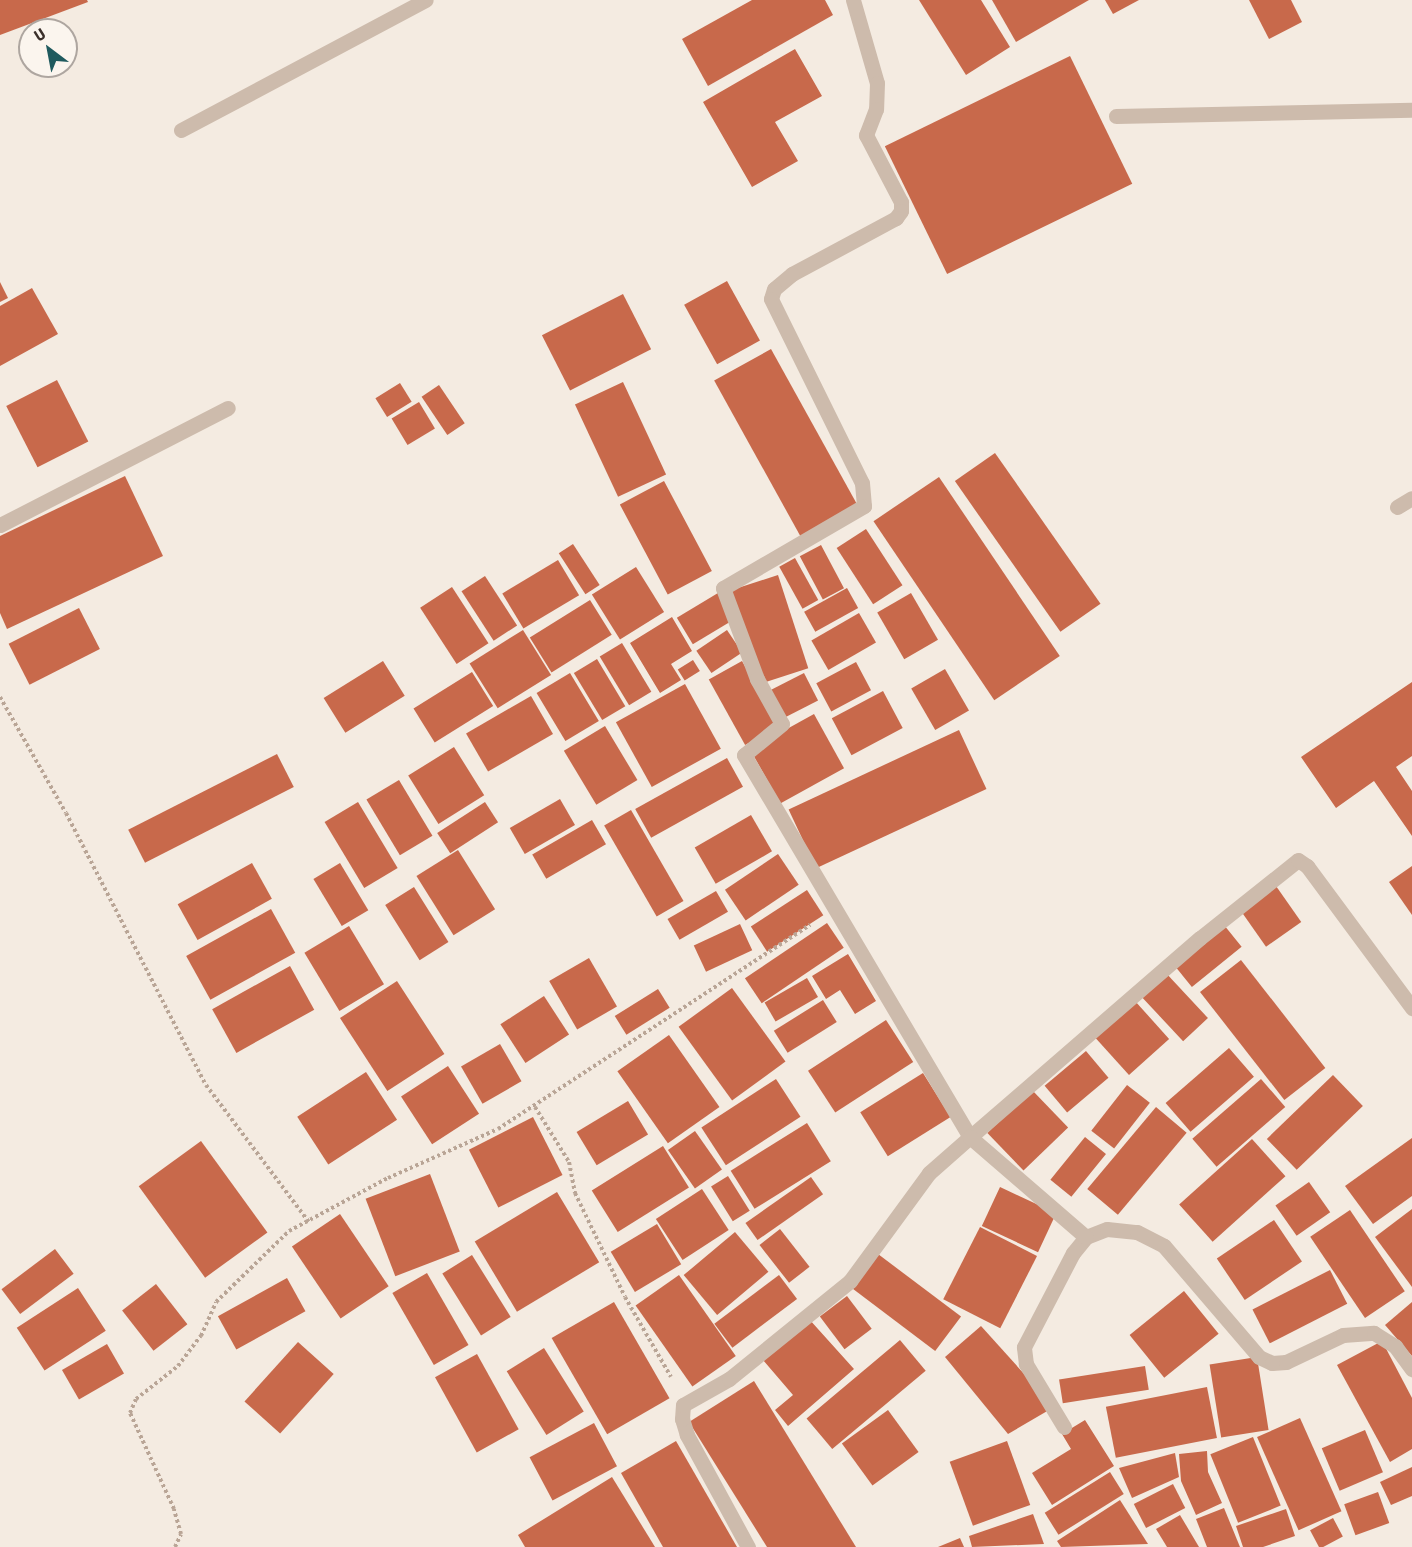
<!DOCTYPE html>
<html>
<head>
<meta charset="utf-8">
<style>
  body { margin:0 }
  #map { position:relative; width:1412px; height:1547px; overflow:hidden; background:#f4ebe1; font-family:"Asap Condensed",sans-serif }
  div>[style] { position:absolute }
  .building>* { inset:0; background:#c8694b; transform-origin:0 0 }
  .path>* { height:4px; margin-top:-2px; transform-origin:0; background:repeating-linear-gradient(90deg,#b9a596 0 3px,transparent 0 6px) }
  .service>* { height:15px; margin:-7.5px; padding:0 7.5px; transform-origin:7.5px; border-radius:7.5px; background:#cdbbac }
  .minor>* { height:15px; margin:-7.5px; padding:0 7.5px; transform-origin:7.5px; border-radius:7.5px; background:#cdbbac }
  span { translate:-50% -50%; white-space:nowrap; text-align:center; line-height:1.15; -webkit-text-stroke:4.5px #fbf5ee; paint-order:stroke }
  .north { position:absolute; left:18px; top:18px; width:60px; height:60px; box-sizing:border-box; background:#fbf5ee; border:2px solid #aea6a0; border-radius:50%; rotate:328deg; font-size:16px; font-weight:700; line-height:24px; text-align:center; color:#3b302b }
  .north::after { content:''; display:block; margin:auto; width:21px; height:27px; background:#1f5a5e; clip-path:polygon(50% 0,100% 100%,50% 72%,0 100%) }
</style>
</head>
<body>
<div id="map">
  <div class="building">
    <i style="clip-path:polygon(0 0,87px 0,88px 2px,0 35px)"></i>
    <i style="clip-path:polygon(752px 0,825px 0,833px 15px,708px 86px,682px 39px)"></i>
    <i style="clip-path:polygon(919px 0,981px 0,1010px 47px,966px 75px)"></i>
    <i style="clip-path:polygon(992px 0,1089px 0,1016px 42px)"></i>
    <i style="clip-path:polygon(1105px 0,1139px 0,1113px 14px)"></i>
    <i style="clip-path:polygon(1249px 0,1291px 0,1302px 22px,1269px 39px)"></i>
    <i style="clip-path:polygon(795px 49px,822px 96px,775px 122px,798px 161px,752px 187px,703px 102px)"></i>
    <i style="left:1070px;top:56px;width:142px;height:206px;rotate:64deg"></i>
    <i style="left:727px;top:281px;width:68px;height:49px;rotate:61deg"></i>
    <i style="clip-path:polygon(0 282px,8px 298px,0 302px)"></i>
    <i style="clip-path:polygon(32px 288px,58px 334px,0 366px,0 306px)"></i>
    <i style="left:623px;top:294px;width:62px;height:91px;rotate:63deg"></i>
    <i style="left:771px;top:349px;width:180px;height:65px;rotate:61deg"></i>
    <i style="left:57px;top:380px;width:69px;height:57px;rotate:63deg"></i>
    <i style="left:623px;top:382px;width:102px;height:53px;rotate:65deg"></i>
    <i style="left:400px;top:383px;width:22px;height:29px;rotate:58deg"></i>
    <i style="left:439px;top:385px;width:46px;height:21px;rotate:56deg"></i>
    <i style="left:419px;top:402px;width:31px;height:32px;rotate:59deg"></i>
    <i style="left:995px;top:453px;width:184px;height:49px;rotate:55deg"></i>
    <i style="clip-path:polygon(125px 476px,163px 556px,7px 629px,0 613px,0 536px)"></i>
    <i style="left:939px;top:477px;width:216px;height:79px;rotate:56deg"></i>
    <i style="left:664px;top:481px;width:102px;height:50px;rotate:62deg"></i>
    <i style="left:866px;top:529px;width:67px;height:35px;rotate:57deg"></i>
    <i style="left:573px;top:544px;width:49px;height:17px;rotate:57deg"></i>
    <i style="left:821px;top:545px;width:49px;height:24px;rotate:62deg"></i>
    <i style="left:795px;top:558px;width:48px;height:18px;rotate:61deg"></i>
    <i style="left:558px;top:560px;width:41px;height:65px;rotate:59deg"></i>
    <i style="left:636px;top:567px;width:53px;height:52px;rotate:58deg"></i>
    <i style="left:778px;top:575px;width:98px;height:52px;rotate:72deg"></i>
    <i style="left:485px;top:576px;width:59px;height:28px;rotate:57deg"></i>
    <i style="left:452px;top:587px;width:67px;height:38px;rotate:57deg"></i>
    <i style="left:847px;top:588px;width:23px;height:49px;rotate:61deg"></i>
    <i style="left:718px;top:593px;width:31px;height:48px;rotate:59deg"></i>
    <i style="left:911px;top:593px;width:54px;height:39px;rotate:60deg"></i>
    <i style="left:590px;top:600px;width:41px;height:71px;rotate:58deg"></i>
    <i style="left:79px;top:608px;width:46px;height:79px;rotate:63deg"></i>
    <i style="left:859px;top:613px;width:34px;height:55px;rotate:60deg"></i>
    <i style="clip-path:polygon(672px 617px,692px 651px,671px 664px,681px 680px,660px 693px,630px 643px)"></i>
    <i style="left:523px;top:630px;width:53px;height:63px;rotate:58deg"></i>
    <i style="left:727px;top:630px;width:27px;height:37px;rotate:56deg"></i>
    <i style="left:622px;top:643px;width:57px;height:26px;rotate:59deg"></i>
    <i style="left:597px;top:659px;width:55px;height:27px;rotate:59deg"></i>
    <i style="left:693px;top:660px;width:13px;height:18px;rotate:58deg"></i>
    <i style="left:383px;top:661px;width:41px;height:70px;rotate:58deg"></i>
    <i style="left:742px;top:661px;width:75px;height:38px;rotate:61deg"></i>
    <i style="left:856px;top:662px;width:32px;height:45px;rotate:62deg"></i>
    <i style="left:945px;top:669px;width:48px;height:39px;rotate:60deg"></i>
    <i style="left:472px;top:672px;width:40px;height:69px;rotate:58deg"></i>
    <i style="left:570px;top:673px;width:56px;height:39px;rotate:59deg"></i>
    <i style="left:804px;top:673px;width:31px;height:39px;rotate:63deg"></i>
    <i style="clip-path:polygon(1412px 682px,1412px 756px,1396px 767px,1412px 791px,1412px 836px,1374px 781px,1336px 808px,1301px 757px)"></i>
    <i style="left:685px;top:684px;width:74px;height:79px;rotate:61deg"></i>
    <i style="left:883px;top:691px;width:42px;height:58px;rotate:62deg"></i>
    <i style="left:531px;top:696px;width:44px;height:75px;rotate:60deg"></i>
    <i style="left:814px;top:714px;width:62px;height:73px;rotate:61deg"></i>
    <i style="left:605px;top:726px;width:63px;height:48px;rotate:59deg"></i>
    <i style="left:959px;top:730px;width:65px;height:188px;rotate:65deg"></i>
    <i style="left:454px;top:747px;width:57px;height:54px;rotate:58deg"></i>
    <i style="left:277px;top:754px;width:37px;height:167px;rotate:63deg"></i>
    <i style="left:727px;top:758px;width:33px;height:105px;rotate:61deg"></i>
    <i style="left:399px;top:780px;width:65px;height:38px;rotate:59deg"></i>
    <i style="left:560px;top:799px;width:30px;height:58px;rotate:60deg"></i>
    <i style="left:358px;top:802px;width:77px;height:39px;rotate:59deg"></i>
    <i style="left:485px;top:802px;width:24px;height:57px;rotate:57deg"></i>
    <i style="left:631px;top:810px;width:105px;height:31px;rotate:60deg"></i>
    <i style="left:751px;top:815px;width:42px;height:65px;rotate:60deg"></i>
    <i style="left:592px;top:820px;width:28px;height:69px;rotate:60deg"></i>
    <i style="left:458px;top:850px;width:70px;height:49px;rotate:58deg"></i>
    <i style="left:778px;top:854px;width:37px;height:64px;rotate:56deg"></i>
    <i style="left:252px;top:863px;width:41px;height:85px;rotate:61deg"></i>
    <i style="left:340px;top:863px;width:55px;height:31px;rotate:59deg"></i>
    <i style="clip-path:polygon(1412px 866px,1412px 915px,1389px 882px)"></i>
    <i style="left:1276px;top:886px;width:44px;height:43px;rotate:55deg"></i>
    <i style="left:414px;top:887px;width:65px;height:34px;rotate:58deg"></i>
    <i style="left:807px;top:890px;width:30px;height:67px;rotate:57deg"></i>
    <i style="left:716px;top:891px;width:24px;height:56px;rotate:60deg"></i>
    <i style="left:271px;top:909px;width:50px;height:97px;rotate:61deg"></i>
    <i style="left:827px;top:923px;width:30px;height:99px;rotate:56deg"></i>
    <i style="left:740px;top:924px;width:29px;height:51px;rotate:65deg"></i>
    <i style="left:1224px;top:925px;width:28px;height:64px;rotate:51deg"></i>
    <i style="left:349px;top:926px;width:68px;height:52px;rotate:59deg"></i>
    <i style="clip-path:polygon(848px 954px,876px 1001px,855px 1014px,840px 990px,826px 999px,812px 976px)"></i>
    <i style="left:589px;top:958px;width:56px;height:46px;rotate:60deg"></i>
    <i style="left:1241px;top:960px;width:137px;height:52px;rotate:52deg"></i>
    <i style="left:290px;top:966px;width:50px;height:89px;rotate:61deg"></i>
    <i style="left:1165px;top:972px;width:63px;height:34px;rotate:47deg"></i>
    <i style="left:807px;top:978px;width:22px;height:49px;rotate:60deg"></i>
    <i style="left:397px;top:981px;width:87px;height:68px;rotate:57deg"></i>
    <i style="left:732px;top:988px;width:91px;height:66px;rotate:54deg"></i>
    <i style="left:658px;top:989px;width:22px;height:51px;rotate:58deg"></i>
    <i style="left:544px;top:996px;width:46px;height:52px;rotate:57deg"></i>
    <i style="left:823px;top:1000px;width:26px;height:58px;rotate:58deg"></i>
    <i style="left:1135px;top:1001px;width:51px;height:54px;rotate:48deg"></i>
    <i style="left:886px;top:1020px;width:50px;height:93px;rotate:57deg"></i>
    <i style="left:669px;top:1035px;width:88px;height:63px;rotate:55deg"></i>
    <i style="left:500px;top:1044px;width:43px;height:45px;rotate:60deg"></i>
    <i style="left:1229px;top:1048px;width:38px;height:84px;rotate:49deg"></i>
    <i style="left:1086px;top:1051px;width:35px;height:54px;rotate:50deg"></i>
    <i style="left:448px;top:1066px;width:57px;height:56px;rotate:57deg"></i>
    <i style="left:366px;top:1072px;width:57px;height:82px;rotate:57deg"></i>
    <i style="left:923px;top:1073px;width:52px;height:74px;rotate:58deg"></i>
    <i style="left:1333px;top:1075px;width:43px;height:92px;rotate:46deg"></i>
    <i style="left:776px;top:1079px;width:45px;height:89px;rotate:57deg"></i>
    <i style="left:1261px;top:1079px;width:37px;height:91px;rotate:49deg"></i>
    <i style="left:1127px;top:1085px;width:29px;height:58px;rotate:38deg"></i>
    <i style="left:1032px;top:1090px;width:52px;height:62px;rotate:46deg"></i>
    <i style="left:628px;top:1101px;width:39px;height:60px;rotate:59deg"></i>
    <i style="left:1156px;top:1107px;width:40px;height:107px;rotate:40deg"></i>
    <i style="left:533px;top:1117px;width:65px;height:72px;rotate:63deg"></i>
    <i style="left:807px;top:1123px;width:45px;height:90px;rotate:58deg"></i>
    <i style="left:695px;top:1131px;width:47px;height:33px;rotate:55deg"></i>
    <i style="left:1085px;top:1137px;width:27px;height:55px;rotate:39deg"></i>
    <i style="clip-path:polygon(1412px 1138px,1412px 1196px,1373px 1224px,1345px 1186px)"></i>
    <i style="left:1252px;top:1139px;width:50px;height:98px;rotate:48deg"></i>
    <i style="left:201px;top:1141px;width:113px;height:77px;rotate:54deg"></i>
    <i style="left:663px;top:1146px;width:49px;height:84px;rotate:58deg"></i>
    <i style="left:430px;top:1174px;width:83px;height:69px;rotate:69deg"></i>
    <i style="left:728px;top:1176px;width:41px;height:20px;rotate:58deg"></i>
    <i style="left:811px;top:1177px;width:21px;height:80px;rotate:55deg"></i>
    <i style="left:1309px;top:1182px;width:37px;height:41px;rotate:55deg"></i>
    <i style="left:1000px;top:1187px;width:62px;height:43px;rotate:25deg"></i>
    <i style="left:702px;top:1189px;width:49px;height:55px;rotate:57deg"></i>
    <i style="left:557px;top:1192px;width:82px;height:96px;rotate:59deg"></i>
    <i style="clip-path:polygon(1412px 1209px,1412px 1287px,1375px 1237px)"></i>
    <i style="left:1350px;top:1210px;width:98px;height:48px;rotate:56deg"></i>
    <i style="left:340px;top:1214px;width:87px;height:58px;rotate:56deg"></i>
    <i style="left:1274px;top:1220px;width:50px;height:69px;rotate:56deg"></i>
    <i style="left:657px;top:1224px;width:47px;height:54px;rotate:59deg"></i>
    <i style="left:980px;top:1227px;width:64px;height:81px;rotate:27deg"></i>
    <i style="left:780px;top:1229px;width:48px;height:26px;rotate:52deg"></i>
    <i style="left:735px;top:1232px;width:52px;height:67px;rotate:50deg"></i>
    <i style="left:55px;top:1249px;width:31px;height:67px;rotate:53deg"></i>
    <i style="left:878px;top:1254px;width:104px;height:43px;rotate:37deg"></i>
    <i style="left:472px;top:1255px;width:73px;height:35px;rotate:58deg"></i>
    <i style="left:1330px;top:1270px;width:38px;height:87px;rotate:63deg"></i>
    <i style="left:427px;top:1273px;width:83px;height:40px;rotate:60deg"></i>
    <i style="left:679px;top:1275px;width:99px;height:53px;rotate:55deg"></i>
    <i style="left:779px;top:1275px;width:30px;height:81px;rotate:53deg"></i>
    <i style="left:287px;top:1278px;width:38px;height:79px;rotate:61deg"></i>
    <i style="left:156px;top:1284px;width:51px;height:43px;rotate:52deg"></i>
    <i style="left:78px;top:1288px;width:51px;height:73px;rotate:57deg"></i>
    <i style="left:1184px;top:1291px;width:55px;height:70px;rotate:51deg"></i>
    <i style="left:847px;top:1296px;width:41px;height:34px;rotate:53deg"></i>
    <i style="left:614px;top:1302px;width:111px;height:72px;rotate:60deg"></i>
    <i style="clip-path:polygon(1412px 1302px,1412px 1356px,1385px 1325px)"></i>
    <i style="clip-path:polygon(809px 1319px,854px 1369px,788px 1426px,775px 1410px,793px 1395px,763px 1360px)"></i>
    <i style="clip-path:polygon(981px 1326px,1035px 1386px,1049px 1410px,1008px 1434px,945px 1357px)"></i>
    <i style="left:900px;top:1340px;width:40px;height:122px;rotate:50deg"></i>
    <i style="clip-path:polygon(1382px 1341px,1412px 1398px,1412px 1449px,1390px 1462px,1337px 1365px)"></i>
    <i style="left:298px;top:1342px;width:48px;height:80px;rotate:42deg"></i>
    <i style="left:107px;top:1344px;width:34px;height:52px;rotate:60deg"></i>
    <i style="left:544px;top:1348px;width:75px;height:44px;rotate:58deg"></i>
    <i style="left:477px;top:1354px;width:86px;height:48px;rotate:61deg"></i>
    <i style="left:1257px;top:1357px;width:74px;height:48px;rotate:81deg"></i>
    <i style="left:1145px;top:1366px;width:24px;height:87px;rotate:81deg"></i>
    <i style="clip-path:polygon(754px 1381px,856px 1547px,767px 1547px,689px 1422px)"></i>
    <i style="left:1207px;top:1387px;width:52px;height:103px;rotate:79deg"></i>
    <i style="left:888px;top:1410px;width:52px;height:57px;rotate:54deg"></i>
    <i style="left:1300px;top:1418px;width:102px;height:47px;rotate:66deg"></i>
    <i style="clip-path:polygon(1085px 1420px,1114px 1466px,1052px 1505px,1032px 1473px,1071px 1449px,1062px 1434px)"></i>
    <i style="left:594px;top:1423px;width:49px;height:73px;rotate:62deg"></i>
    <i style="left:1365px;top:1430px;width:46px;height:47px;rotate:67deg"></i>
    <i style="left:1253px;top:1437px;width:74px;height:46px;rotate:68deg"></i>
    <i style="clip-path:polygon(676px 1441px,737px 1547px,663px 1547px,621px 1473px)"></i>
    <i style="left:1007px;top:1441px;width:68px;height:61px;rotate:70deg"></i>
    <i style="clip-path:polygon(1207px 1451px,1208px 1472px,1222px 1503px,1196px 1515px,1181px 1481px,1179px 1454px)"></i>
    <i style="clip-path:polygon(1175px 1453px,1179px 1477px,1132px 1498px,1119px 1468px)"></i>
    <i style="clip-path:polygon(1412px 1467px,1412px 1496px,1391px 1505px,1380px 1482px)"></i>
    <i style="left:1110px;top:1472px;width:26px;height:77px;rotate:58deg"></i>
    <i style="clip-path:polygon(612px 1477px,655px 1547px,525px 1547px,518px 1535px)"></i>
    <i style="left:1173px;top:1484px;width:27px;height:44px;rotate:63deg"></i>
    <i style="left:1378px;top:1492px;width:33px;height:36px;rotate:70deg"></i>
    <i style="clip-path:polygon(1120px 1500px,1148px 1544px,1061px 1547px,1057px 1541px)"></i>
    <i style="clip-path:polygon(1224px 1508px,1240px 1547px,1207px 1547px,1196px 1519px)"></i>
    <i style="clip-path:polygon(1286px 1509px,1295px 1536px,1263px 1547px,1243px 1547px,1236px 1526px)"></i>
    <i style="clip-path:polygon(1033px 1514px,1044px 1544px,972px 1547px,969px 1536px)"></i>
    <i style="clip-path:polygon(1180px 1515px,1199px 1547px,1167px 1547px,1156px 1529px)"></i>
    <i style="left:1333px;top:1518px;width:21px;height:26px;rotate:62deg"></i>
    <i style="clip-path:polygon(960px 1538px,964px 1547px,938px 1547px)"></i>
  </div>
  <div class="path">
    <i style="left:0;top:697px;width:133px;rotate:60.4deg"></i>
    <i style="left:66px;top:813px;width:306px;rotate:62.8deg"></i>
    <i style="left:206px;top:1085px;width:171px;rotate:53.1deg"></i>
    <i style="left:535px;top:1107px;width:65px;rotate:58.3deg"></i>
    <i style="left:569px;top:1162px;width:32px;rotate:79deg"></i>
    <i style="left:575px;top:1193px;width:115px;rotate:64.3deg"></i>
    <i style="left:625px;top:1297px;width:92px;rotate:60.1deg"></i>
    <i style="left:175px;top:1547px;width:14px;rotate:-65deg"></i>
    <i style="left:181px;top:1534px;width:26px;rotate:-106deg"></i>
    <i style="left:174px;top:1509px;width:106px;rotate:-114.6deg"></i>
    <i style="left:130px;top:1413px;width:15px;rotate:-67deg"></i>
    <i style="left:136px;top:1399px;width:53px;rotate:-38.2deg"></i>
    <i style="left:178px;top:1366px;width:38px;rotate:-53deg"></i>
    <i style="left:201px;top:1336px;width:37px;rotate:-66deg"></i>
    <i style="left:216px;top:1302px;width:102px;rotate:-44.2deg"></i>
    <i style="left:289px;top:1231px;width:112px;rotate:-28.2deg"></i>
    <i style="left:388px;top:1178px;width:120px;rotate:-24deg"></i>
    <i style="left:498px;top:1129px;width:373px;rotate:-33.2deg"></i>
  </div>
  <div class="service">
    <i style="left:1116px;top:116px;width:296px;rotate:-1.2deg"></i>
    <i style="left:181px;top:130px;width:277px;rotate:-28deg"></i>
    <i style="left:1397px;top:507px;width:17px;rotate:-31deg"></i>
  </div>
  <div class="minor">
    <i style="left:853px;top:0;width:86px;rotate:73.9deg"></i>
    <i style="left:877px;top:83px;width:26px;rotate:92deg"></i>
    <i style="left:876px;top:109px;width:28px;rotate:111deg"></i>
    <i style="left:866px;top:135px;width:76px;rotate:62.4deg"></i>
    <i style="left:901px;top:202px;width:9px;rotate:90deg"></i>
    <i style="left:901px;top:211px;width:9px;rotate:126deg"></i>
    <i style="left:896px;top:218px;width:118px;rotate:151.7deg"></i>
    <i style="left:792px;top:274px;width:23px;rotate:140deg"></i>
    <i style="left:774px;top:289px;width:10px;rotate:107deg"></i>
    <i style="left:771px;top:299px;width:205px;rotate:63.7deg"></i>
    <i style="left:862px;top:483px;width:23px;rotate:85deg"></i>
    <i style="left:864px;top:506px;width:163px;rotate:149.8deg"></i>
    <i style="left:723px;top:588px;width:97px;rotate:69.5deg"></i>
    <i style="left:757px;top:679px;width:51px;rotate:60.9deg"></i>
    <i style="left:782px;top:724px;width:49px;rotate:140.8deg"></i>
    <i style="left:744px;top:755px;width:444px;rotate:59.4deg"></i>
    <i style="left:970px;top:1137px;width:304px;rotate:-40.9deg"></i>
    <i style="left:1200px;top:938px;width:125px;rotate:-38.5deg"></i>
    <i style="left:1298px;top:860px;width:11px;rotate:34deg"></i>
    <i style="left:1307px;top:866px;width:177px;rotate:53.5deg"></i>
    <i style="left:0;top:525px;width:256px;rotate:-27.2deg"></i>
    <i style="left:1064px;top:1427px;width:74px;rotate:-121.1deg"></i>
    <i style="left:1026px;top:1364px;width:17px;rotate:-97deg"></i>
    <i style="left:1024px;top:1347px;width:106px;rotate:-62.5deg"></i>
    <i style="left:1073px;top:1253px;width:21px;rotate:-51deg"></i>
    <i style="left:1086px;top:1237px;width:22px;rotate:-21deg"></i>
    <i style="left:1107px;top:1229px;width:30px;rotate:6deg"></i>
    <i style="left:1137px;top:1232px;width:30px;rotate:27deg"></i>
    <i style="left:1164px;top:1246px;width:146px;rotate:49.4deg"></i>
    <i style="left:1259px;top:1357px;width:14px;rotate:25deg"></i>
    <i style="left:1272px;top:1363px;width:14px;rotate:-4deg"></i>
    <i style="left:1286px;top:1362px;width:63px;rotate:-25.3deg"></i>
    <i style="left:1343px;top:1335px;width:31px;rotate:-4deg"></i>
    <i style="left:1374px;top:1333px;width:25px;rotate:32deg"></i>
    <i style="left:1395px;top:1346px;width:29px;rotate:54deg"></i>
    <i style="left:748px;top:1547px;width:128px;rotate:-118.6deg"></i>
    <i style="left:687px;top:1435px;width:17px;rotate:-107deg"></i>
    <i style="left:682px;top:1419px;width:14px;rotate:-86deg"></i>
    <i style="left:683px;top:1405px;width:53px;rotate:-29.5deg"></i>
    <i style="left:729px;top:1379px;width:156px;rotate:-39deg"></i>
    <i style="left:850px;top:1281px;width:134px;rotate:-53.8deg"></i>
    <i style="left:929px;top:1173px;width:55px;rotate:-41.3deg"></i>
    <i style="left:970px;top:1137px;width:153px;rotate:40.8deg"></i>
  </div>
  <div class="north">U</div>
</div>
</body>
</html>
